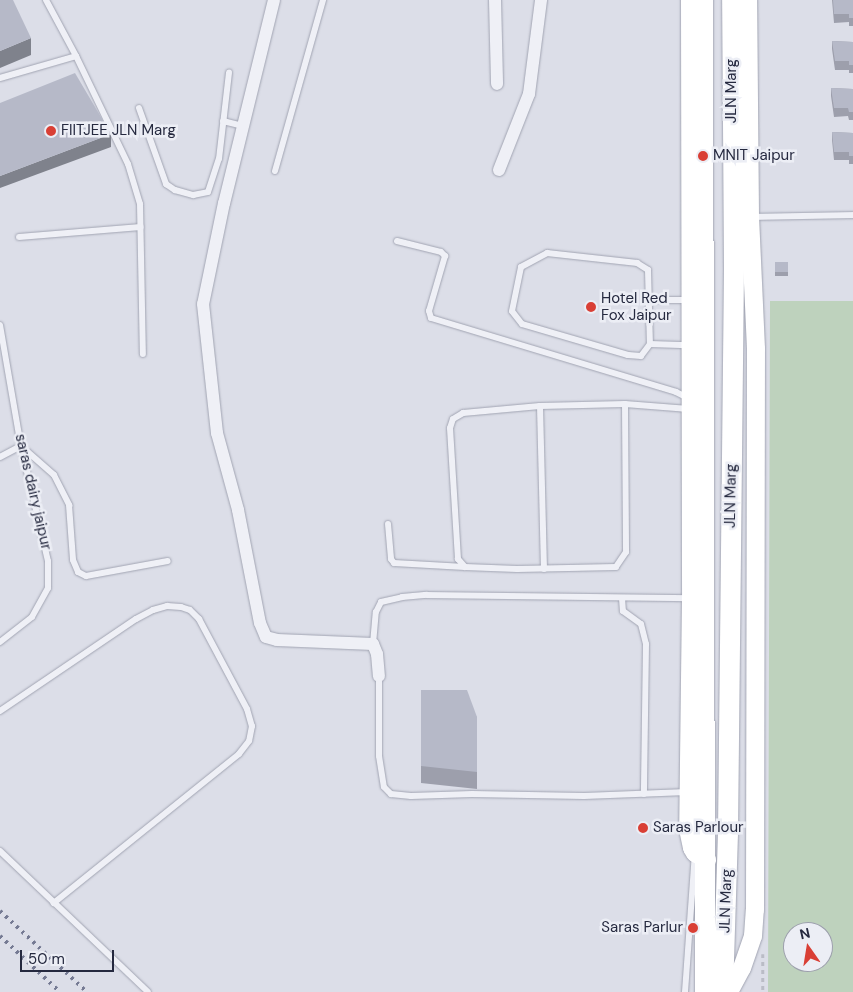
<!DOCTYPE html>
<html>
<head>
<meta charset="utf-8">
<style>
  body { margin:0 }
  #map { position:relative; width:853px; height:992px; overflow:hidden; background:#dcdee8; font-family:"DM Sans",sans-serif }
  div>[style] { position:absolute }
  .green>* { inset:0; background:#bed2bd }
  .path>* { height:2.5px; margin-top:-1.25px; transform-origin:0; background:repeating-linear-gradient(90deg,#babcc6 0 4px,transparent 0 8px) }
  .roads { filter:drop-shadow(0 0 1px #a1a4b2) drop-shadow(0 0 1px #a1a4b2) }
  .lane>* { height:6px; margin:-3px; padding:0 3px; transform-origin:3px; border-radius:3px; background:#eff0f6 }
  .street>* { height:12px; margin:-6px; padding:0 6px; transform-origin:6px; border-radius:6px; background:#eff0f6 }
  .secondary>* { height:18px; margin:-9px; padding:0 9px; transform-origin:9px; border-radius:9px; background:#fff }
  .primary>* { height:20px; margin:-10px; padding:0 10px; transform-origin:10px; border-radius:10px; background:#fff }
  .rail>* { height:4px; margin-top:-2px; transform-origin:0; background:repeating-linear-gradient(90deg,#757a93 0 2.5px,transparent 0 7.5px) }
  .wall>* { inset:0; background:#9d9fac; transform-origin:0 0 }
  .shaded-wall>* { inset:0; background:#7f828c }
  .building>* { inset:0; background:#b6b9c8; transform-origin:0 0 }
  .dots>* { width:14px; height:14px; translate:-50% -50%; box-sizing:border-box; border:2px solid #eceef5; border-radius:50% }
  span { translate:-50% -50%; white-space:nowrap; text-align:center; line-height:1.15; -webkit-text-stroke:5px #eceef5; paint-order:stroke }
  .street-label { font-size:15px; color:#25293f }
  .poi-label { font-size:15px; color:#25293f }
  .left { translate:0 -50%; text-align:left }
  .right { translate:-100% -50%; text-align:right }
  .north { position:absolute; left:783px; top:922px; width:50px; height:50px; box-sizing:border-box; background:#eceef5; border:1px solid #9c9fac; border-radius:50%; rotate:347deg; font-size:14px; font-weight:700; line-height:20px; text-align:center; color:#25293f }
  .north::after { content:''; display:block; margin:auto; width:18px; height:22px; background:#d93f35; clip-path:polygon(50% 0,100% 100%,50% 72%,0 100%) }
  .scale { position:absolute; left:20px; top:950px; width:94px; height:22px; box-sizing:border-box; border:2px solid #25293f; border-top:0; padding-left:6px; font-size:15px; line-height:18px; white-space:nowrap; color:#25293f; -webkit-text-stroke:4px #eceef5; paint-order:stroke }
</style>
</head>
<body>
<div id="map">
  <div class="green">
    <i style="clip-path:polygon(evenodd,770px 301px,853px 301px,853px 992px,768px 992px,770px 301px,793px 932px,823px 932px,823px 962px,793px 962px,793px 932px)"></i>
  </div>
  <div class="path">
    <i style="left:763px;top:954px;width:38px;rotate:90deg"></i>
  </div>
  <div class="roads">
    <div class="lane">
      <i style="left:46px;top:0;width:64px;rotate:61.8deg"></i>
      <i style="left:0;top:78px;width:79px;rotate:-16.1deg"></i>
      <i style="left:76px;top:56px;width:120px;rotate:64.3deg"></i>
      <i style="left:128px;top:164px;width:42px;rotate:73.3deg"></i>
      <i style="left:140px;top:204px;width:150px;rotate:88.9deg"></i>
      <i style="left:139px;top:108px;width:81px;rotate:70.4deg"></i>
      <i style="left:166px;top:184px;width:11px;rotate:34deg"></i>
      <i style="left:175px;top:190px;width:19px;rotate:16deg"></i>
      <i style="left:193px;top:195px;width:15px;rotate:-11deg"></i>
      <i style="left:208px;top:192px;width:35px;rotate:-72deg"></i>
      <i style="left:219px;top:159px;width:87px;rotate:-83.4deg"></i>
      <i style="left:223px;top:121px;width:21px;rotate:14deg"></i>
      <i style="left:275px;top:171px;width:178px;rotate:-74.3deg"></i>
      <i style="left:752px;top:217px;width:101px;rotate:-1.1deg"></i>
      <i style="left:19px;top:237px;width:122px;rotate:-4.7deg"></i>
      <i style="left:397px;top:241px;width:45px;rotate:14deg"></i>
      <i style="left:441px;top:252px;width:6px;rotate:45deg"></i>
      <i style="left:445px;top:256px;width:57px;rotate:106.2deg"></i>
      <i style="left:429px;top:311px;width:7px;rotate:74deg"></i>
      <i style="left:431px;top:318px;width:256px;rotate:16.8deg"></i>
      <i style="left:676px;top:392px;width:13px;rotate:27deg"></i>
      <i style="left:547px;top:253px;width:91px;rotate:6.3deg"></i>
      <i style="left:637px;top:263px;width:13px;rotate:32deg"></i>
      <i style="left:648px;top:270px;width:74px;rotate:88.5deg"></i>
      <i style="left:650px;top:344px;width:15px;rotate:127deg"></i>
      <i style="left:641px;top:356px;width:13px;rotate:-176deg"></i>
      <i style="left:628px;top:355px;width:110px;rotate:-163.7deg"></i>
      <i style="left:522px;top:324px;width:16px;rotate:-128deg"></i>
      <i style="left:512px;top:311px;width:45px;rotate:-78.4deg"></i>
      <i style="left:521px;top:267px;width:30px;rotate:-28deg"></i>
      <i style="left:649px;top:300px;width:41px"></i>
      <i style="left:0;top:325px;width:123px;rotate:80.2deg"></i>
      <i style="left:21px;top:446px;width:118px;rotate:76.8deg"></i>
      <i style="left:48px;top:561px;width:27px;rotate:90deg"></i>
      <i style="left:48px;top:588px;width:33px;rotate:119deg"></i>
      <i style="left:32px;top:617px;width:41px;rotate:142deg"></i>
      <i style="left:650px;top:344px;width:38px;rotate:2deg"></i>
      <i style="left:625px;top:404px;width:148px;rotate:89.6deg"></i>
      <i style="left:626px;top:552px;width:18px;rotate:124deg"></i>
      <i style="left:616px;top:567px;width:99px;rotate:178.8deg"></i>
      <i style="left:517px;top:569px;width:52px;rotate:-177.8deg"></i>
      <i style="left:465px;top:567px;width:11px;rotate:-131deg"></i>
      <i style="left:458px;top:559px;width:131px;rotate:-93.5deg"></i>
      <i style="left:450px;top:428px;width:9px;rotate:-72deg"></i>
      <i style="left:453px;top:419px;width:12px;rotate:-31deg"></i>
      <i style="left:463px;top:413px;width:77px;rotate:-5.2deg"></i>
      <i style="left:540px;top:406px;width:85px;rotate:-1.3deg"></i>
      <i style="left:625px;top:404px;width:64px;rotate:4.5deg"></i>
      <i style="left:540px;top:406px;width:163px;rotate:88.6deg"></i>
      <i style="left:0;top:457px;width:24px;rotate:-28deg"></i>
      <i style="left:21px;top:446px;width:44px;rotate:41.3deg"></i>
      <i style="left:54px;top:475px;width:34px;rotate:63deg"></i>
      <i style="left:69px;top:505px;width:55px;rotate:85.8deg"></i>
      <i style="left:73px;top:560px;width:13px;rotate:67deg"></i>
      <i style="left:78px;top:572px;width:9px;rotate:27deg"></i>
      <i style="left:86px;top:576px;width:83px;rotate:-10.4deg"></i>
      <i style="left:388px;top:524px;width:35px;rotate:85deg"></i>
      <i style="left:391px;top:559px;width:5px;rotate:53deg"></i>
      <i style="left:394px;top:563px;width:71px;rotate:3.2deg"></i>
      <i style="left:622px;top:598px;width:13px;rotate:86deg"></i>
      <i style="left:623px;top:611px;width:22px;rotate:36deg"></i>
      <i style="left:641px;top:624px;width:21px;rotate:76deg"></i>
      <i style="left:646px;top:644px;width:150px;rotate:90.8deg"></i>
      <i style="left:373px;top:644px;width:32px;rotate:-85deg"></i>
      <i style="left:376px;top:612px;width:11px;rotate:-63deg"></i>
      <i style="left:381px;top:602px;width:22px;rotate:-13deg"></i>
      <i style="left:402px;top:597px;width:25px;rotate:-5deg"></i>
      <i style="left:427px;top:595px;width:264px;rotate:0.7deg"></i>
      <i style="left:379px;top:676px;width:80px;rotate:90deg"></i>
      <i style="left:379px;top:756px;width:31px;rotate:81deg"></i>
      <i style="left:384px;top:787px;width:10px;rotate:45deg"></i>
      <i style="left:391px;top:794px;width:20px;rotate:6deg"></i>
      <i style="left:411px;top:796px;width:61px;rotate:-1.9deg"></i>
      <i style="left:472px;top:794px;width:112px;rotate:1deg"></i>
      <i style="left:584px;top:796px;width:103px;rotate:-2.2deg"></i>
      <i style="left:0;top:711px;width:164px;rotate:-34.1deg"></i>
      <i style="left:136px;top:619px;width:19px;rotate:-28deg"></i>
      <i style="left:153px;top:610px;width:15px;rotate:-16deg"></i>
      <i style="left:167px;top:606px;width:14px;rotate:4deg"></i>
      <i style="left:181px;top:607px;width:9px;rotate:18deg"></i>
      <i style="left:190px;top:610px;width:13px;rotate:45deg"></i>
      <i style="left:199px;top:619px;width:102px;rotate:61.9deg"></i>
      <i style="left:247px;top:709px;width:18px;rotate:74deg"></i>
      <i style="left:252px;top:726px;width:15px;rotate:101deg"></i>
      <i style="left:249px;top:741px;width:16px;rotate:128deg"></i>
      <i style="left:239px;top:754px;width:238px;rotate:141.2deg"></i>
      <i style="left:0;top:851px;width:204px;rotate:43.6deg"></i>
      <i style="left:685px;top:992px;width:138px;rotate:-85.9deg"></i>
    </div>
    <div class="street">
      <i style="left:274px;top:0;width:209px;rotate:103.8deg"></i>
      <i style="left:224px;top:203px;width:103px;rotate:101.7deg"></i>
      <i style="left:203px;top:304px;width:130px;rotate:83.8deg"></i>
      <i style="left:217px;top:433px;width:80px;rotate:74.7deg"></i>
      <i style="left:238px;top:510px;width:115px;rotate:79deg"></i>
      <i style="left:260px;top:623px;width:15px;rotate:67deg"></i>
      <i style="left:266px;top:637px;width:11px;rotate:15deg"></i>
      <i style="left:277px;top:640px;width:96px;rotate:2.4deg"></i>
      <i style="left:373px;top:644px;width:11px;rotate:68deg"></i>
      <i style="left:377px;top:654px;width:22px;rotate:85deg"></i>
      <i style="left:495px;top:0;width:84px;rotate:88.6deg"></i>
      <i style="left:499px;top:170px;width:82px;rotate:-68.5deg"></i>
      <i style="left:529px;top:94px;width:95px;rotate:-82.7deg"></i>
    </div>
    <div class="secondary">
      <i style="left:690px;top:0;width:598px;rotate:89.9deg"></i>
      <i style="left:691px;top:598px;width:231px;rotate:90.7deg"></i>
      <i style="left:688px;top:829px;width:19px;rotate:78deg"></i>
      <i style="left:692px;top:848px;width:6px;rotate:59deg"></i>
      <i style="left:695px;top:853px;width:14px;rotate:30deg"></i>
      <i style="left:729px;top:992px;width:27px;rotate:-62deg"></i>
      <i style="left:742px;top:968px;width:34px;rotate:-71deg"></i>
      <i style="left:753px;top:936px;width:26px;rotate:-86deg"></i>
      <i style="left:755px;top:910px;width:561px;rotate:-89.9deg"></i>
      <i style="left:756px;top:349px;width:132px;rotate:-92.6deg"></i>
      <i style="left:750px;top:217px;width:217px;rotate:-90.5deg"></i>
    </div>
    <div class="primary">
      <i style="left:703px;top:0;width:992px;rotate:89.88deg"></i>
      <i style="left:723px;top:992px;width:159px;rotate:-88.2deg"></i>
      <i style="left:728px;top:833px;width:566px;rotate:-89.39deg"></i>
      <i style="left:734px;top:267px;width:267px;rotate:-90.4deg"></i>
    </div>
  </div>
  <div class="rail">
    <i style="left:0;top:911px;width:119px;rotate:43deg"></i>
    <i style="left:0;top:936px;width:82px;rotate:43deg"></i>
  </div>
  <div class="wall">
    <i style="clip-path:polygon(832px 0,853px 0,853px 26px,849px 26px,849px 22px,834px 23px)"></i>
    <i style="clip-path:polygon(832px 41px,853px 42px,853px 73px,849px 73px,849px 70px,835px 70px,832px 49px)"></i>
    <i style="clip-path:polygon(831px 88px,853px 89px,853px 120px,849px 120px,848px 116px,834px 117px,831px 96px)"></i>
    <i style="clip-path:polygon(832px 132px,853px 133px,853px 164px,849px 164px,849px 160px,834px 160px,832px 140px)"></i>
    <i style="left:775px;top:262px;width:13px;height:14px"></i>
    <i style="clip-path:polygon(421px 690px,477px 717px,477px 789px,421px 783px)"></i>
  </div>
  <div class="shaded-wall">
    <i style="clip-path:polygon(31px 38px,31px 55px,0 68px,0 51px)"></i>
    <i style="clip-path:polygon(111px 134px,111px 147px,0 188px,0 176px)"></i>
  </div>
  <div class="building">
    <i style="clip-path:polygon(0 0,13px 0,31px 38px,0 51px)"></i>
    <i style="clip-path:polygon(833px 0,853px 0,853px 18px,849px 18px,849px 14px,834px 14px)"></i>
    <i style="clip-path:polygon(832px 41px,853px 42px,853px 65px,849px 65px,849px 61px,835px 61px)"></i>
    <i style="clip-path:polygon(75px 73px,111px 134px,0 176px,0 103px)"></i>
    <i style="clip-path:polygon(831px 88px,853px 89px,853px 112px,849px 112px,848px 108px,834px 108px)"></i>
    <i style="clip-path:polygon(832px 132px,853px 133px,853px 156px,849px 156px,849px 152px,834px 152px)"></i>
    <i style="left:775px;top:262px;width:13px;height:10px"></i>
    <i style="clip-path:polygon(421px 690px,467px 690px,477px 717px,477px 772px,421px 766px)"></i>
  </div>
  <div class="dots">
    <i style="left:51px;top:131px;background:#d93f35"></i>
    <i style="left:703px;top:156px;background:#d93f35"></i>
    <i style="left:591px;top:307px;background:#d93f35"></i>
    <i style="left:643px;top:828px;background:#d93f35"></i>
    <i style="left:693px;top:928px;background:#d93f35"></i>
  </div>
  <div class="street-label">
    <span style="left:732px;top:91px;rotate:-90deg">JLN Marg</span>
    <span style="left:33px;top:492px;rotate:77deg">saras dairy jaipur</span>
    <span style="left:731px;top:496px;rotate:-89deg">JLN Marg</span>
    <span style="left:726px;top:901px;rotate:-88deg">JLN Marg</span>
  </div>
  <div class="poi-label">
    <span class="left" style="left:61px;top:131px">FIITJEE JLN Marg</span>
    <span class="left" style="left:713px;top:156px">MNIT Jaipur</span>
    <span class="left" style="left:601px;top:307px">Hotel Red<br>Fox Jaipur</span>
    <span class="left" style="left:653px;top:828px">Saras Parlour</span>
    <span class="right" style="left:683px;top:928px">Saras Parlur</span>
  </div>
  <div class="north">N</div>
  <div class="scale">50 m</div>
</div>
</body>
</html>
